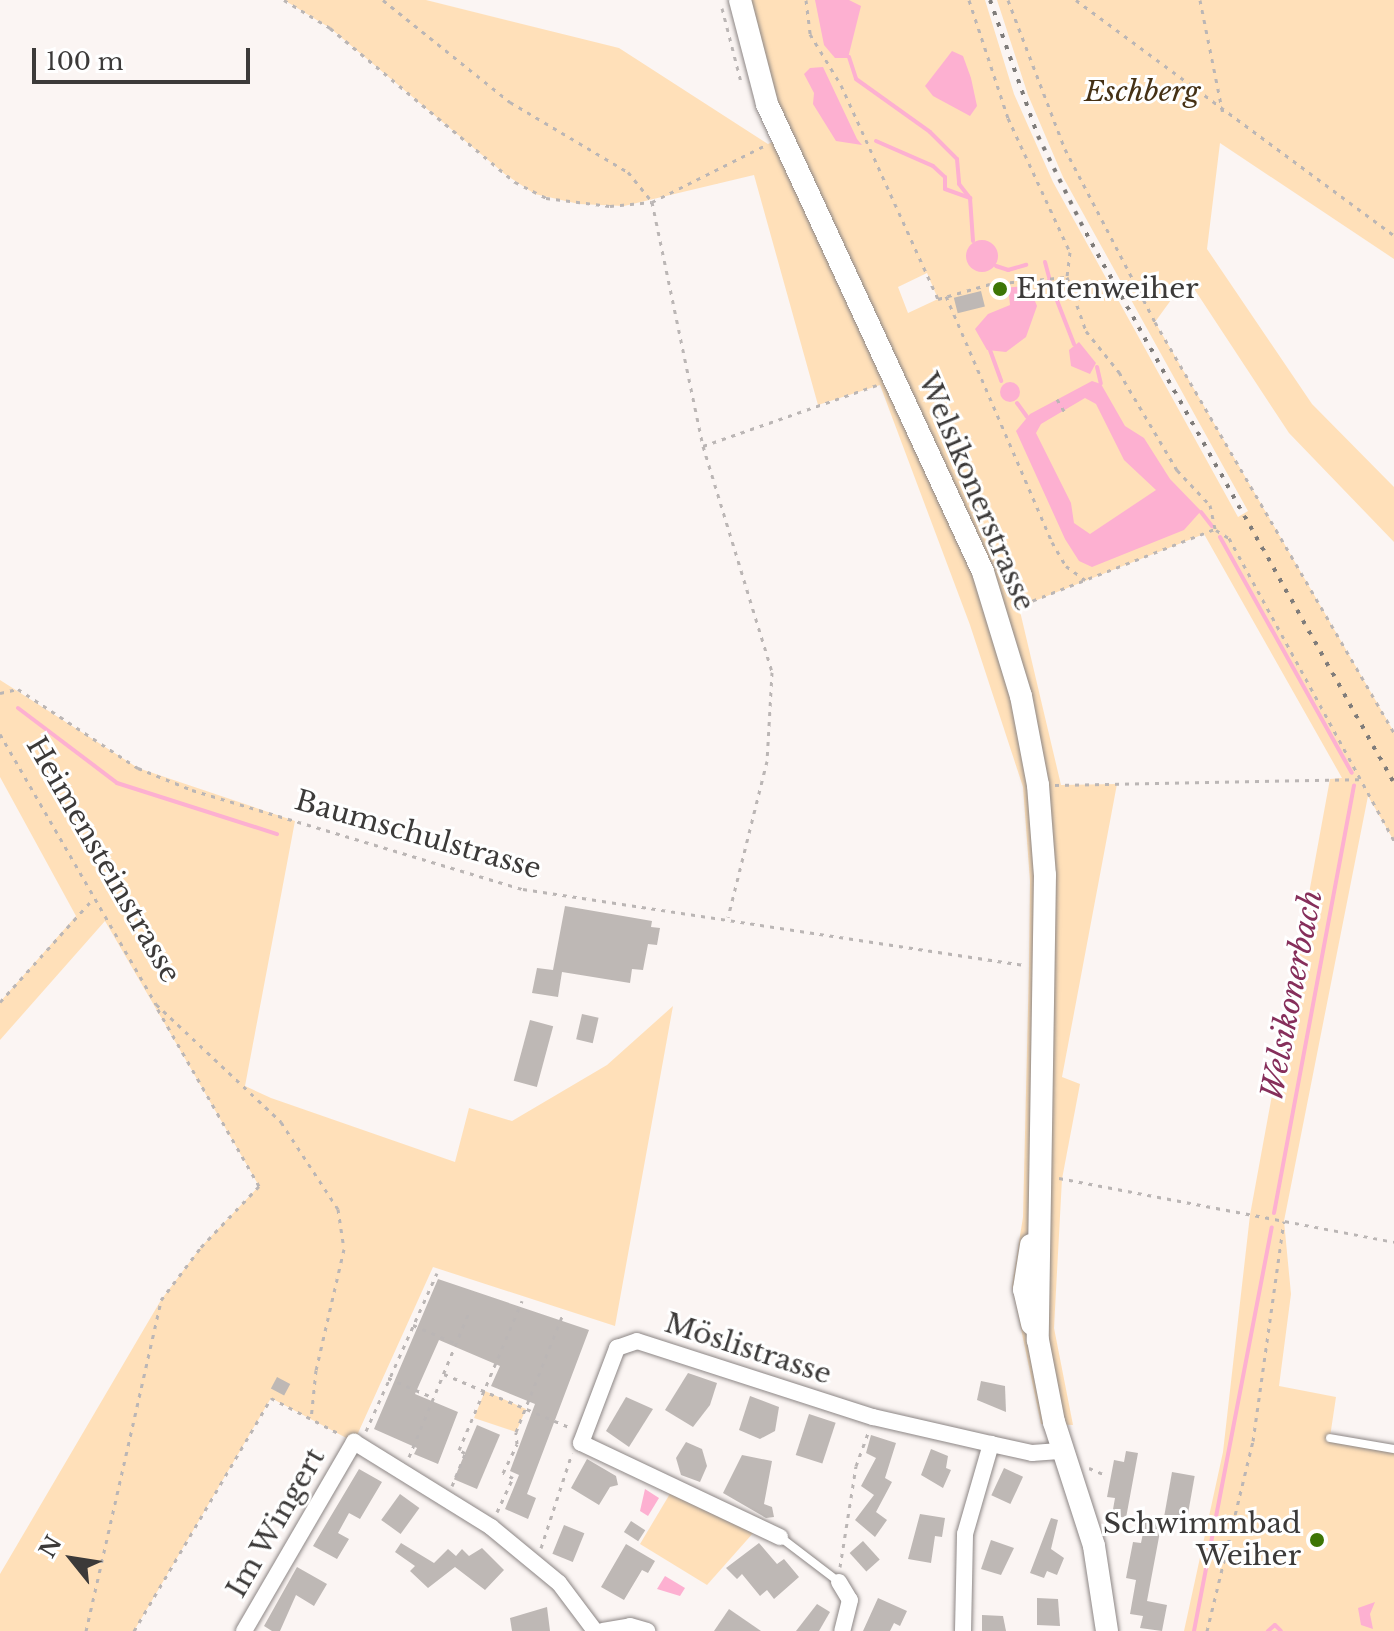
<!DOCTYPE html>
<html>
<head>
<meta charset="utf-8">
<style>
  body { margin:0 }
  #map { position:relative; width:1394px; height:1631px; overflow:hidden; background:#fbf5f3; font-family:"Libre Baskerville",serif }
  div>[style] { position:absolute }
  .green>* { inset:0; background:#ffe0b9 }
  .water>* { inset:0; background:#fdb0d1 }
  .round { border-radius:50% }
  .stream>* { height:4px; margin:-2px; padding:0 2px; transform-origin:2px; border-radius:2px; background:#fdb0d1 }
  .building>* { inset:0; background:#beb8b5; transform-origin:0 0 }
  .path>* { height:3px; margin-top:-1.5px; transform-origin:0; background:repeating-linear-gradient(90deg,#bbb6b5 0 4px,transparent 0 10px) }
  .roads { filter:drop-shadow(0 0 2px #8c8685) drop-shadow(0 0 2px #8c8685) }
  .service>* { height:8px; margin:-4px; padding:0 4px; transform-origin:4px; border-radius:4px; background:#fff }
  .minor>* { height:16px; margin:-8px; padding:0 8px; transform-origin:8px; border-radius:8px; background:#fff }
  .secondary>* { height:22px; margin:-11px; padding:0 11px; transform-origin:11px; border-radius:11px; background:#fff }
  .rail>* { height:4px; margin-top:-2px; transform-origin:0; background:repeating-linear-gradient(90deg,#7f7c7a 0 4px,transparent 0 12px) }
  .dots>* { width:22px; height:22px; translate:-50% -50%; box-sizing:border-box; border:4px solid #fff; border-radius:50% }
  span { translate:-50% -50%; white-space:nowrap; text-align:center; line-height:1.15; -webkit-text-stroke:6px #fff; paint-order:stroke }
  .park-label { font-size:28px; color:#453115; font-style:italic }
  .poi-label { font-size:28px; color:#3c3a39 }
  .left { translate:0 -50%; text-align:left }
  .right { translate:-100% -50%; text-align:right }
  .street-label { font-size:28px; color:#3c3a39 }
  .water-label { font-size:30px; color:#862f5b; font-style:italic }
  .north { position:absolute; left:32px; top:1519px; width:80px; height:80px; -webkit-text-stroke:6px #fff; paint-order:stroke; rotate:300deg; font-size:22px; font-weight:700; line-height:32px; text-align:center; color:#3c3a39 }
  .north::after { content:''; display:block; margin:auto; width:28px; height:36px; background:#3c3a39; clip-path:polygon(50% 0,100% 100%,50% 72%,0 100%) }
  .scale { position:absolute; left:32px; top:48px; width:218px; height:36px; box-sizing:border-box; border:4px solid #3c3a39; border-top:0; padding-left:10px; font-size:24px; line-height:28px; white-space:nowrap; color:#3c3a39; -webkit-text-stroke:6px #fff; paint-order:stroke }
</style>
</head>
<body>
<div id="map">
  <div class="green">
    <i style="clip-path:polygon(evenodd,284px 0,426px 0,619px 48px,768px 144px,781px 138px,750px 0,985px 0,1014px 94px,1053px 182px,1238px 517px,1248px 511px,1063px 177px,1028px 95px,997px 0,1394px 0,1394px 259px,1220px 143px,1207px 249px,1312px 404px,1394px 487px,1394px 542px,1289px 433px,1187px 278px,1155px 322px,1394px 732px,1394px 841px,1368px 796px,1284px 1221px,1291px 1294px,1279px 1386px,1336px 1397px,1330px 1437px,1394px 1449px,1394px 1631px,1184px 1631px,1223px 1452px,1250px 1215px,1330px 779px,1342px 778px,1204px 534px,1019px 607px,1061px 785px,1117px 784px,1062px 1077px,1080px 1084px,1062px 1179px,1054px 1328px,1073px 1425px,1041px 1424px,1012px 1286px,1023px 1217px,1029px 966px,1030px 881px,1023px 787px,970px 625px,880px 385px,818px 405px,754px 175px,624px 206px,579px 204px,535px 194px,506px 175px,330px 28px,284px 0,927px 273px,938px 299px,908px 313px,898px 287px,927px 273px)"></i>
    <i style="clip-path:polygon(0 680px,138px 768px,295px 821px,245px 1086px,271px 1098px,455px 1162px,469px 1108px,512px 1121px,607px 1065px,673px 1006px,615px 1326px,433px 1267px,354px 1442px,271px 1398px,134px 1631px,0 1631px,0 1574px,161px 1300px,201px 1247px,259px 1186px,105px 921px,0 1040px,0 1002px,76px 916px,0 777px)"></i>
    <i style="clip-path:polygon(485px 1391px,526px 1409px,516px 1432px,474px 1418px)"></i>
    <i style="clip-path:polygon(671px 1492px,754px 1532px,707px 1585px,640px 1544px)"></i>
  </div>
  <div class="water">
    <i style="clip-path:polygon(815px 0,849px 0,861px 6px,848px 58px,835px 58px,824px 45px)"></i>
    <i style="clip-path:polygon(952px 51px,963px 56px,971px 78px,977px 106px,970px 116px,933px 96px,925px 86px)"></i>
    <i style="clip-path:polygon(823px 67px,857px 139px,862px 145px,836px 141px,813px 104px,814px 93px,804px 74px,810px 68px)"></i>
    <i class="round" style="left:966px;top:240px;width:32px;height:32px"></i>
    <i style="clip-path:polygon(1029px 286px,1037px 306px,1026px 337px,1006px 352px,987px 350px,975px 329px,988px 314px,1010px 305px,1009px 296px,999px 288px)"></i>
    <i style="clip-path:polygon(1079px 342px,1096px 363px,1090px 374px,1071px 366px,1069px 350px)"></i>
    <i style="clip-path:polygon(evenodd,1092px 381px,1101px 384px,1125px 426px,1144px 438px,1170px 479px,1201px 511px,1184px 530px,1092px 567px,1079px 561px,1065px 539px,1016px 431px,1030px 414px,1092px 381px,1085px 398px,1096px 404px,1124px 460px,1156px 490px,1090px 534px,1074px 523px,1071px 503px,1036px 433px,1041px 424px,1085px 398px)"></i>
    <i class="round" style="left:1000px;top:382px;width:20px;height:20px"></i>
    <i style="clip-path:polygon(645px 1489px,659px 1498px,648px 1516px,640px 1511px)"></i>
    <i style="clip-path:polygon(665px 1576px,685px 1588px,680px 1596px,657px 1589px)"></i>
    <i style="clip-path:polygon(1375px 1602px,1370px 1614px,1373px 1629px,1361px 1625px,1358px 1608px)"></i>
  </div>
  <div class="stream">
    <i style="left:849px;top:57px;width:23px;rotate:72deg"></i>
    <i style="left:856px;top:79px;width:91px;rotate:35.6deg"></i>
    <i style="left:930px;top:132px;width:38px;rotate:45deg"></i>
    <i style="left:957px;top:159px;width:25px;rotate:85deg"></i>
    <i style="left:959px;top:184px;width:18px;rotate:52deg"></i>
    <i style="left:970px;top:198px;width:43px;rotate:86deg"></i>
    <i style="left:876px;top:141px;width:62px;rotate:23.7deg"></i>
    <i style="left:933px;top:166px;width:16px;rotate:43deg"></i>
    <i style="left:945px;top:177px;width:12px;rotate:90deg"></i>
    <i style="left:945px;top:189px;width:27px;rotate:20deg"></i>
    <i style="left:1045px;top:262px;width:16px;rotate:75deg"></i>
    <i style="left:996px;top:266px;width:13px;rotate:18deg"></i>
    <i style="left:1008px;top:270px;width:19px;rotate:-16deg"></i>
    <i style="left:1049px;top:280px;width:69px;rotate:68.7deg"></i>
    <i style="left:990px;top:350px;width:33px;rotate:70deg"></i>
    <i style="left:1097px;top:367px;width:17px;rotate:77deg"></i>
    <i style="left:1017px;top:403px;width:17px;rotate:54deg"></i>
    <i style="left:1201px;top:512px;width:18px;rotate:52deg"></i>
    <i style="left:1220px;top:537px;width:270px;rotate:60.8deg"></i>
    <i style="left:18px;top:708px;width:124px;rotate:37.1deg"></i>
    <i style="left:117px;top:783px;width:168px;rotate:17.7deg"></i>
    <i style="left:1274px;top:1213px;width:435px;rotate:-79.4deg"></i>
    <i style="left:1194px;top:1631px;width:411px;rotate:-79.1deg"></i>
    <i style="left:1268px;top:1631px;width:9px;rotate:-41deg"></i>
    <i style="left:1275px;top:1625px;width:8px;rotate:45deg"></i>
  </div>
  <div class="building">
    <i style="left:981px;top:291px;width:16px;height:28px;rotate:76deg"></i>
    <i style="clip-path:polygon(565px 906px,652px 921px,651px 927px,660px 928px,657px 945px,648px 944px,643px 970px,632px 969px,630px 983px,562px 972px,558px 997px,532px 993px,537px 968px,553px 970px)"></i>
    <i style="left:582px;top:1014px;width:17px;height:26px;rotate:13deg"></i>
    <i style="left:530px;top:1020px;width:24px;height:63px;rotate:15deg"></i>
    <i style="clip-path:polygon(438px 1279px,589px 1330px,527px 1494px,536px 1498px,528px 1519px,505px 1509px,519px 1475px,510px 1471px,535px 1404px,491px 1386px,500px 1366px,439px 1340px,415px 1394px,458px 1412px,438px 1464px,414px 1454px,417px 1448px,374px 1429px)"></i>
    <i style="clip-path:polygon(688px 1373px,717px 1383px,710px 1405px,693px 1427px,665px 1410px)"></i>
    <i style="left:277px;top:1377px;width:15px;height:13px;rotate:28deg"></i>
    <i style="clip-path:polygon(981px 1381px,1005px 1386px,1006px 1412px,977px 1400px)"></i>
    <i style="clip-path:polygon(750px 1396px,779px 1407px,775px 1431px,760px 1439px,739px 1430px)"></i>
    <i style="clip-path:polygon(626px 1397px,653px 1409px,629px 1447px,606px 1431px)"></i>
    <i style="left:809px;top:1414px;width:28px;height:43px;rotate:18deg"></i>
    <i style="left:477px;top:1425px;width:25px;height:59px;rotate:23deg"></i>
    <i style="clip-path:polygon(871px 1435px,896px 1443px,885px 1478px,892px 1482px,876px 1512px,887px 1520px,875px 1537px,855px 1520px,874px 1495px,861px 1486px,876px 1458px,866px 1453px)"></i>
    <i style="clip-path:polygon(686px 1442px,702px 1449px,707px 1466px,700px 1482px,681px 1475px,676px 1458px)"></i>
    <i style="clip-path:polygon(931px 1449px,948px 1456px,946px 1468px,951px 1470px,943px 1488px,921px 1475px)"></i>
    <i style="clip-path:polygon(1126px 1451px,1138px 1453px,1126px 1518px,1112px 1515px,1115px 1498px,1107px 1497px,1114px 1460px,1124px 1462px)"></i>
    <i style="clip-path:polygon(742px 1455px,772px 1461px,764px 1504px,772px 1507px,774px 1517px,766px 1518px,723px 1493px)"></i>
    <i style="clip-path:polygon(587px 1459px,616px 1476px,618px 1485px,610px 1487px,599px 1505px,571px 1488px)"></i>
    <i style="left:1004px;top:1468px;width:21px;height:30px;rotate:25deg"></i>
    <i style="clip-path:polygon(359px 1469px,382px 1482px,360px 1519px,349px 1513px,338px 1533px,349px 1539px,337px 1559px,313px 1546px)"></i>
    <i style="left:1172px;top:1472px;width:23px;height:47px;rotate:10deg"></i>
    <i style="left:400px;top:1494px;width:24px;height:32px;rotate:36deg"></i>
    <i style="clip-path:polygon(920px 1514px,945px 1518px,942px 1537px,935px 1536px,931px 1563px,908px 1559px)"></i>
    <i style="clip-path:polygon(1051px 1518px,1058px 1520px,1051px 1549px,1064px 1558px,1057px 1575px,1047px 1571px,1044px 1578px,1030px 1573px)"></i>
    <i style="clip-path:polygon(1146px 1518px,1162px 1521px,1147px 1601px,1167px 1605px,1162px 1631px,1140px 1628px,1143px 1616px,1130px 1614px,1136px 1580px,1126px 1578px,1133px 1542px,1141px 1543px)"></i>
    <i style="left:631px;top:1521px;width:17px;height:13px;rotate:33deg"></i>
    <i style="left:564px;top:1525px;width:22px;height:31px;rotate:22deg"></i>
    <i style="clip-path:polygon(991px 1540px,1014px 1548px,1001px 1575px,981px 1569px)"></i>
    <i style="left:863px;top:1541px;width:25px;height:18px;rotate:48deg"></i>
    <i style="clip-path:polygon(401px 1543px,434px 1563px,448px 1549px,456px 1556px,462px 1549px,469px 1556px,482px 1548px,504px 1570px,485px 1590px,455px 1567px,428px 1588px,410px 1571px,415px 1566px,395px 1552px)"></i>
    <i style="clip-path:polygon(759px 1543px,777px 1564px,784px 1559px,799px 1577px,774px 1599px,767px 1590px,760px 1596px,742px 1574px,737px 1579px,726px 1568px)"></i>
    <i style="clip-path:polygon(626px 1544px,655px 1561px,648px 1573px,642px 1570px,624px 1600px,601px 1587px)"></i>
    <i style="clip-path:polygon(297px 1567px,327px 1584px,314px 1606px,296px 1595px,280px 1631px,272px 1631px,264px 1626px)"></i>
    <i style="clip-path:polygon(878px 1598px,907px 1611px,900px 1626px,894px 1623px,890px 1631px,863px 1631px)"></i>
    <i style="clip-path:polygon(1037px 1598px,1058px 1599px,1060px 1626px,1037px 1625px)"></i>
    <i style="clip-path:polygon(817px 1604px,830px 1612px,819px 1631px,796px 1631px)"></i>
    <i style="clip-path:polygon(547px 1607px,550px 1631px,512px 1631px,510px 1618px)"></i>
    <i style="clip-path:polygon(729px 1609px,761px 1631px,714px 1631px)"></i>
    <i style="clip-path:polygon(982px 1615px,1003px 1616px,1006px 1631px,982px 1631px)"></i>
  </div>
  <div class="path">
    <i style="left:284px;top:0;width:54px;rotate:31.3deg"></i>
    <i style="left:330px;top:28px;width:241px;rotate:39.8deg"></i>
    <i style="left:515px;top:182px;width:35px;rotate:27deg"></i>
    <i style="left:546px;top:198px;width:64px;rotate:7.1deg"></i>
    <i style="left:610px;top:206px;width:42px;rotate:-5.4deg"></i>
    <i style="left:652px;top:202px;width:127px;rotate:-26.6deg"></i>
    <i style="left:383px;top:0;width:163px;rotate:38.8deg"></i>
    <i style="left:510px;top:102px;width:137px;rotate:30.7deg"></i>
    <i style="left:628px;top:172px;width:38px;rotate:51deg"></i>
    <i style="left:652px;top:202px;width:249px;rotate:78.2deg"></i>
    <i style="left:703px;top:446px;width:236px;rotate:73deg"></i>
    <i style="left:772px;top:672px;width:89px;rotate:93.2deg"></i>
    <i style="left:767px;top:761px;width:161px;rotate:104deg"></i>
    <i style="left:806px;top:0;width:34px;rotate:83deg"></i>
    <i style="left:810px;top:34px;width:60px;rotate:58.7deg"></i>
    <i style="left:841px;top:85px;width:235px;rotate:65.6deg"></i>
    <i style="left:938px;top:299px;width:54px;rotate:-16.1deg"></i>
    <i style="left:990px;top:284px;width:77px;rotate:-5.2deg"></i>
    <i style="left:969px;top:0;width:124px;rotate:71.7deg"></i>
    <i style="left:1008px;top:118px;width:148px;rotate:65.2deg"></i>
    <i style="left:1070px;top:252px;width:25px;rotate:97deg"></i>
    <i style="left:1067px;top:277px;width:57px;rotate:70.6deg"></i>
    <i style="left:1086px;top:331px;width:53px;rotate:51.2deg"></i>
    <i style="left:1119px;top:372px;width:114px;rotate:59.4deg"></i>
    <i style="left:1177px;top:470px;width:48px;rotate:46.7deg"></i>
    <i style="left:1210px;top:505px;width:25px;rotate:78deg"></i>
    <i style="left:1008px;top:0;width:160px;rotate:69.1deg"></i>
    <i style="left:1065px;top:149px;width:195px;rotate:62.5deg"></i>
    <i style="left:1155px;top:322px;width:475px;rotate:59.8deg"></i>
    <i style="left:1076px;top:0;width:395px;rotate:36.5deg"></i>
    <i style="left:1200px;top:0;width:116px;rotate:78.6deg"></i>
    <i style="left:722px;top:8px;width:76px;rotate:75.6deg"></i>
    <i style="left:946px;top:296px;width:268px;rotate:66.7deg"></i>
    <i style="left:1052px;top:542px;width:28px;rotate:60deg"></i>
    <i style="left:1066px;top:566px;width:24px;rotate:36deg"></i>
    <i style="left:1057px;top:399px;width:16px;rotate:60deg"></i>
    <i style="left:703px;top:446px;width:184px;rotate:-19.3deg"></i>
    <i style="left:1216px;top:530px;width:15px;rotate:32deg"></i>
    <i style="left:1229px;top:538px;width:345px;rotate:61.4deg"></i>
    <i style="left:1014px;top:608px;width:216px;rotate:-21.5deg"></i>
    <i style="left:0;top:693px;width:18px;rotate:-13deg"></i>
    <i style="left:18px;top:689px;width:144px;rotate:33.4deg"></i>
    <i style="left:138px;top:768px;width:58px;rotate:22.2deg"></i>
    <i style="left:192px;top:790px;width:345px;rotate:16.7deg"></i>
    <i style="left:523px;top:889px;width:507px;rotate:8.63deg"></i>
    <i style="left:0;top:734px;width:312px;rotate:60deg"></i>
    <i style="left:156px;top:1004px;width:172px;rotate:43.3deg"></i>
    <i style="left:281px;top:1122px;width:104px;rotate:56.8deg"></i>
    <i style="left:338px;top:1209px;width:40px;rotate:81.5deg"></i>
    <i style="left:344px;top:1249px;width:124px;rotate:103deg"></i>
    <i style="left:316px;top:1370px;width:49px;rotate:95.8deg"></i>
    <i style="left:1055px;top:785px;width:304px;rotate:-1.1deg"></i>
    <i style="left:0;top:1002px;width:139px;rotate:-47.9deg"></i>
    <i style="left:1059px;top:1178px;width:341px;rotate:10.8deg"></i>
    <i style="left:413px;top:1325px;width:46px;rotate:23.2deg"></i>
    <i style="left:444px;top:1374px;width:138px;rotate:23deg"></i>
    <i style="left:388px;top:1378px;width:50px;rotate:23.5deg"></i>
    <i style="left:366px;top:1431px;width:173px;rotate:-65.8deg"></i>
    <i style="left:409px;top:1457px;width:159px;rotate:-67.5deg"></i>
    <i style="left:1089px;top:1468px;width:15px;rotate:23deg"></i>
    <i style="left:452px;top:1486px;width:35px;rotate:-68deg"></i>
    <i style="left:465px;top:1453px;width:7px;rotate:-153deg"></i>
    <i style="left:459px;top:1450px;width:162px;rotate:-67.1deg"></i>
    <i style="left:497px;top:1512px;width:38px;rotate:-65deg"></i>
    <i style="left:513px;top:1478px;width:11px;rotate:-153deg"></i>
    <i style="left:503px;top:1473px;width:32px;rotate:-64deg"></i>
    <i style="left:517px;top:1444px;width:12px;rotate:-95deg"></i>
    <i style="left:516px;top:1432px;width:127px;rotate:-68.3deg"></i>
    <i style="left:541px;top:1548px;width:100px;rotate:-71.9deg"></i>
    <i style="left:840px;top:1567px;width:102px;rotate:-81deg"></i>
    <i style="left:856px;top:1466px;width:37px;rotate:-70deg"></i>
    <i style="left:86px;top:1631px;width:339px;rotate:-77.2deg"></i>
    <i style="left:161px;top:1300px;width:66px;rotate:-53deg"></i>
    <i style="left:201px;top:1247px;width:84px;rotate:-46.4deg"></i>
    <i style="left:259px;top:1186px;width:205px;rotate:-119.8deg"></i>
    <i style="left:134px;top:1631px;width:270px;rotate:-59.5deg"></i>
    <i style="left:271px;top:1398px;width:78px;rotate:27.6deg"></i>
    <i style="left:1207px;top:1631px;width:195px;rotate:-76.4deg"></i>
    <i style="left:1253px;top:1441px;width:222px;rotate:-82deg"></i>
  </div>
  <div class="roads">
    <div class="service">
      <i style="left:1330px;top:1438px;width:65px;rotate:9.8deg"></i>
      <i style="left:780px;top:1537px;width:74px;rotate:37.3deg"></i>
    </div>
    <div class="minor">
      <i style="left:780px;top:1537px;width:220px;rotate:-154.7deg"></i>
      <i style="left:581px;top:1443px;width:102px;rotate:-69.2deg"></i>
      <i style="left:617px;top:1348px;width:21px;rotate:-19deg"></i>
      <i style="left:637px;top:1341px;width:248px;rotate:17.9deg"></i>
      <i style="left:873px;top:1417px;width:121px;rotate:12.9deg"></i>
      <i style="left:839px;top:1582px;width:21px;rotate:59deg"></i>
      <i style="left:850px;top:1600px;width:32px;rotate:104deg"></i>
      <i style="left:244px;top:1631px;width:219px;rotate:-59.8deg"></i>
      <i style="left:354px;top:1442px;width:161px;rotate:31.8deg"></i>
      <i style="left:491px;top:1527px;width:88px;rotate:39.5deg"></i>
      <i style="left:559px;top:1583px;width:60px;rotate:53.1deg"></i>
      <i style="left:603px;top:1631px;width:27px;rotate:-10deg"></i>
      <i style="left:630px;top:1626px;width:18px;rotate:16deg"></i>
      <i style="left:963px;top:1631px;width:97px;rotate:-88.8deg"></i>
      <i style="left:965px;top:1534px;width:94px;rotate:-73.9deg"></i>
      <i style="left:991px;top:1444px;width:42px;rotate:12.4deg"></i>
      <i style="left:1032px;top:1453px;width:31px;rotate:-4deg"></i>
    </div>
    <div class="secondary">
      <i style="left:740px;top:0;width:107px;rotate:75.4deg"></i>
      <i style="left:767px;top:104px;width:515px;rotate:65.22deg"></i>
      <i style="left:983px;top:572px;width:130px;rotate:73deg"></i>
      <i style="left:1021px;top:696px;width:91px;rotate:79.2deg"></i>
      <i style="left:1038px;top:785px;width:90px;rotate:85.6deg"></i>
      <i style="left:1045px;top:875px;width:465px;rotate:90.9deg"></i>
      <i style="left:1038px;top:1340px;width:84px;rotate:79deg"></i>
      <i style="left:1054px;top:1422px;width:130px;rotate:72.1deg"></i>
      <i style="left:1094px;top:1546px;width:86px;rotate:81.3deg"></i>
      <i style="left:1031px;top:1245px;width:45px;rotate:99deg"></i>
      <i style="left:1024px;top:1289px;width:36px;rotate:77deg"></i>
    </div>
  </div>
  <div class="rail">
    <i style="left:990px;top:0;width:144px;rotate:70.6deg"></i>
    <i style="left:1038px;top:136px;width:108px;rotate:63.7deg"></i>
    <i style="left:1086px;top:233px;width:630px;rotate:60.75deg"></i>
  </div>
  <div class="dots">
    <i style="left:1000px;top:289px;background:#3d7506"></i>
    <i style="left:1317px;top:1540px;background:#3d7506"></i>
  </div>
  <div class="park-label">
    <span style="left:1142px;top:92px">Eschberg</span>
  </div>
  <div class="poi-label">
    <span class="left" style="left:1016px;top:289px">Entenweiher</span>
    <span class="right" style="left:1301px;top:1540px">Schwimmbad<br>Weiher</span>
  </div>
  <div class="street-label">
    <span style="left:976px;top:492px;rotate:67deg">Welsikonerstrasse</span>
    <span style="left:418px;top:835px;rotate:16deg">Baumschulstrasse</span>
    <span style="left:103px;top:860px;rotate:60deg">Heimensteinstrasse</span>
    <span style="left:748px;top:1349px;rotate:18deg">Möslistrasse</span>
    <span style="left:276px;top:1523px;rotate:-60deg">Im Wingert</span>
  </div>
  <div class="water-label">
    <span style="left:1292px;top:995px;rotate:-79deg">Welsikonerbach</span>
  </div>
  <div class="north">N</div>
  <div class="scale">100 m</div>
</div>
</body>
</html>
